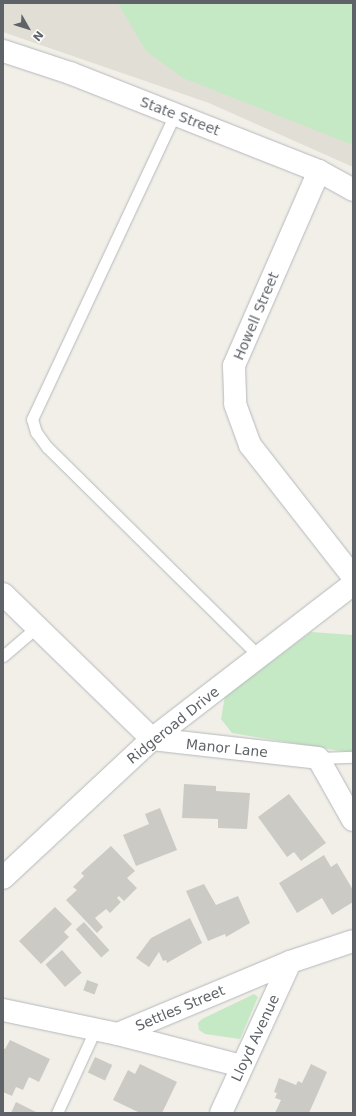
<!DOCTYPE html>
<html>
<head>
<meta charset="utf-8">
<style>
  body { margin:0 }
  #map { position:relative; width:356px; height:1116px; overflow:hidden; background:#f1efe8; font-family:"DejaVu Sans",sans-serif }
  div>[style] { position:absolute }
  .education>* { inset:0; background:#e1ded6 }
  .green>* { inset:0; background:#c5e8c5 }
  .building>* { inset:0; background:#cccac5; transform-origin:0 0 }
  .roads { filter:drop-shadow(0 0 1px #b5b8bc) drop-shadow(0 0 1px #b5b8bc) }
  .lane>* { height:11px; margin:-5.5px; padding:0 5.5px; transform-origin:5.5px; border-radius:5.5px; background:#fff }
  .street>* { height:22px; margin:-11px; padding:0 11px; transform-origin:11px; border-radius:11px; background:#fff }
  span { translate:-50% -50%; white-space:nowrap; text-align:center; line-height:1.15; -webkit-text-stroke:3px #fff; paint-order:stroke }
  .street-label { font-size:14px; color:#5f6368 }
  .frame { position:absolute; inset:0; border:4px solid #5f6368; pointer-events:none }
  .north { position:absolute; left:8px; top:8px; width:40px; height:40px; -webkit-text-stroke:3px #fff; paint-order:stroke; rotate:129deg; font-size:11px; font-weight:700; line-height:16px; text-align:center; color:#5f6368 }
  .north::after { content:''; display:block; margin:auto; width:14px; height:18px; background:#5f6368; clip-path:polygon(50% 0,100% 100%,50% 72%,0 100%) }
</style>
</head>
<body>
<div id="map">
  <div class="education">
    <i style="clip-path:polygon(3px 3px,353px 3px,353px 167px,209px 103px,3px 32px)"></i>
  </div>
  <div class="green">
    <i style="clip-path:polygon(118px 3px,353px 3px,353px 145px,183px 78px,146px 51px)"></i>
    <i style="clip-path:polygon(311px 632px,353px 635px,353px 753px,232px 733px,221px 719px,225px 696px)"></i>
    <i style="clip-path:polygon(254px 994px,258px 997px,240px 1039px,205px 1034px,199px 1030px,198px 1023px,202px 1019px)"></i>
  </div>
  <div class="building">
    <i style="clip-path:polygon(184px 784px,216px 786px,216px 791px,250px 793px,247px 829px,218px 828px,218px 819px,182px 818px)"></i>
    <i style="clip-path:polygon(289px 794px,326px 843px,301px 861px,294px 852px,287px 857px,258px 817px)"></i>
    <i style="clip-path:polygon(160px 808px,177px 850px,136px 866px,123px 835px,149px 824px,145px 814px)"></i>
    <i style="clip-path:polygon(111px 846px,135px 871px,127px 878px,137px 888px,124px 901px,119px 896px,117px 898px,121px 902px,110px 913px,106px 909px,95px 918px,103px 927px,97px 933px,66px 900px,77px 890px,73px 887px,84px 876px,81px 873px)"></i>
    <i style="clip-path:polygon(324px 855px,331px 867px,337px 863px,353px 890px,353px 902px,332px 915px,322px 898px,297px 913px,279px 883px)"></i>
    <i style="clip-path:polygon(204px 884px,216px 905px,238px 896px,250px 923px,226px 937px,225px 934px,208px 941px,186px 891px)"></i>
    <i style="clip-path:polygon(55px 907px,72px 924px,64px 932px,69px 937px,41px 964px,19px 941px)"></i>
    <i style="clip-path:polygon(190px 918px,202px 943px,167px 963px,166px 960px,163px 961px,159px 952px,149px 967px,136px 958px,151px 938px)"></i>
    <i style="left:84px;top:922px;width:38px;height:11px;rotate:48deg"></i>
    <i style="left:62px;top:950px;width:30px;height:22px;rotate:49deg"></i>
    <i style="left:87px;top:980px;width:12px;height:11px;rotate:20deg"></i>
    <i style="clip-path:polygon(10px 1040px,50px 1059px,39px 1082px,29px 1077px,23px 1090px,16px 1087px,12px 1096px,3px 1092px,3px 1048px,5px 1049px)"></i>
    <i style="left:95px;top:1057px;width:19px;height:17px;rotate:25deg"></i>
    <i style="clip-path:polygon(140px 1064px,177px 1082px,162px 1113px,140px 1113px,113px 1100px,128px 1070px,135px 1074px)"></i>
    <i style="clip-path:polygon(311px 1064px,327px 1072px,309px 1113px,275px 1113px,281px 1100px,275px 1098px,277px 1093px,274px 1092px,279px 1078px,296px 1085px,298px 1081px,302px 1083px)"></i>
    <i style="clip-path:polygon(16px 1102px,38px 1113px,11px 1113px)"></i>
  </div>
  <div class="roads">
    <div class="lane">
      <i style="left:175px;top:114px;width:337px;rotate:115.1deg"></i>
      <i style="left:32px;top:419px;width:14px;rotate:73deg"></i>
      <i style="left:36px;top:432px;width:19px;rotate:54deg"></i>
      <i style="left:47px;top:447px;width:298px;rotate:44.6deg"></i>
      <i style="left:3px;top:656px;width:45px;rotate:-40.5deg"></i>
      <i style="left:318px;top:758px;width:35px;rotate:-2deg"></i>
      <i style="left:57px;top:1113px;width:91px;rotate:-65.4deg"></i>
    </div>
    <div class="street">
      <i style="left:3px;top:51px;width:71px;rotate:18.2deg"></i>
      <i style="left:70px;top:73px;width:268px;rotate:21.5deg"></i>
      <i style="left:319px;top:171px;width:39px;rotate:29deg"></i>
      <i style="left:319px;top:171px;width:213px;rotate:113.6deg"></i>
      <i style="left:234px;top:366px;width:38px;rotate:88deg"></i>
      <i style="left:235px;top:404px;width:44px;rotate:69.9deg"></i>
      <i style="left:250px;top:445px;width:167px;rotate:52deg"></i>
      <i style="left:3px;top:594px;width:208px;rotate:44.2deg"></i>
      <i style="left:152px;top:739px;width:167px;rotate:6.5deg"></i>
      <i style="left:318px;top:758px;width:71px;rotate:60.6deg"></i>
      <i style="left:3px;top:878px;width:204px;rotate:-43deg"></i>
      <i style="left:152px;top:739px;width:254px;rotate:-37.6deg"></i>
      <i style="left:3px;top:1010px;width:117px;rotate:11.8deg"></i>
      <i style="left:118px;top:1034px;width:186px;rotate:-22.7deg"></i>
      <i style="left:290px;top:962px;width:66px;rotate:-18.4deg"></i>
      <i style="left:118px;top:1034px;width:128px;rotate:14.5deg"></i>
      <i style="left:221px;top:1113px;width:166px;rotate:-65.4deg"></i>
    </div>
  </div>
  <div class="street-label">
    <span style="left:180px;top:116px;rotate:21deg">State Street</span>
    <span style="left:256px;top:316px;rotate:-67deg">Howell Street</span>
    <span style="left:173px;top:725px;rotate:-39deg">Ridgeroad Drive</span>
    <span style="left:227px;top:748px;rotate:6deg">Manor Lane</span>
    <span style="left:180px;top:1008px;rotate:-23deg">Settles Street</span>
    <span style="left:255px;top:1038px;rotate:-65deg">Lloyd Avenue</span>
  </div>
  <div class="frame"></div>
  <div class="north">N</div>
</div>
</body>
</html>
